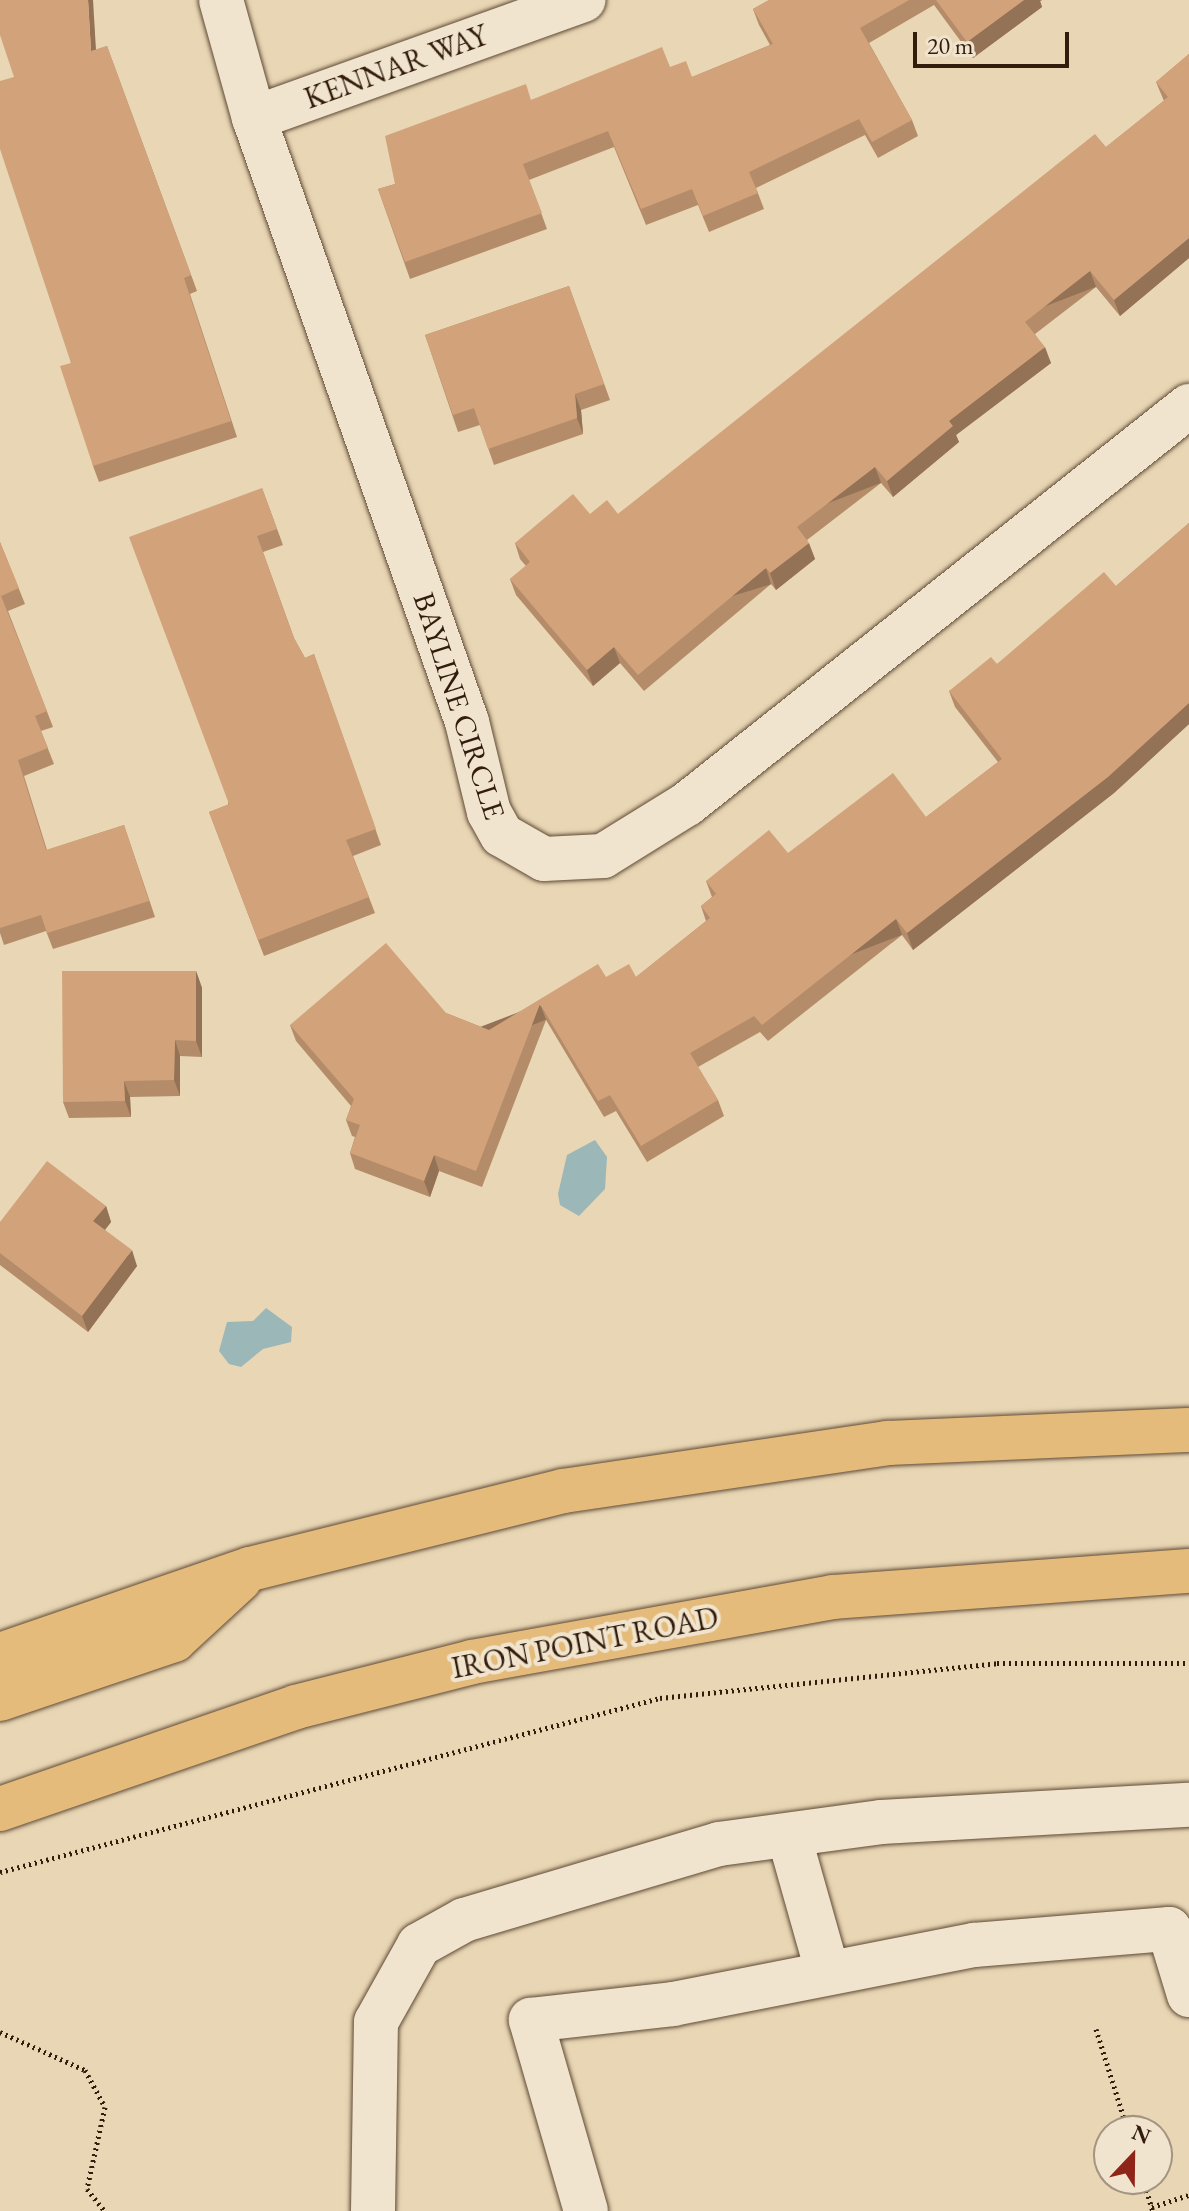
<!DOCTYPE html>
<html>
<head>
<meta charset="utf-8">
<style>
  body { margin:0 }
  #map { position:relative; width:1189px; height:2211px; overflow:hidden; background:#e8d6b4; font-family:"EB Garamond",serif }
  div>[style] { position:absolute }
  .water>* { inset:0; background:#9bb7b8 }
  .path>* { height:5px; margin-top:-2.5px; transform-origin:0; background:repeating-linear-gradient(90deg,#321c0c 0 2px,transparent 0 6px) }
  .roads { filter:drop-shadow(0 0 2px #604a36) drop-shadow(0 0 2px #604a36) }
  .minor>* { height:44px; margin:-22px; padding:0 22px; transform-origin:22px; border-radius:22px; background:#f0e4ce }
  .major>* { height:44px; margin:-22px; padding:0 22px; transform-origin:22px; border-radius:22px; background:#e4bb7a }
  .wall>* { inset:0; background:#b58c6a }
  .shaded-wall>* { inset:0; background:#937256; transform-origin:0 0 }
  .building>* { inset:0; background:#d2a37b }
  span { translate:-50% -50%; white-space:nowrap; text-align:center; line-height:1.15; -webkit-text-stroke:8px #f0e4ce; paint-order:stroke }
  .street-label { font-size:30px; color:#321c0c }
  .north { position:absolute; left:1093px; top:2115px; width:80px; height:80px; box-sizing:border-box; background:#f0e4ce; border:2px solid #a49480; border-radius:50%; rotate:22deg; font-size:22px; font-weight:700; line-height:32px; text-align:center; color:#321c0c }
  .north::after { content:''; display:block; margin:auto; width:28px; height:36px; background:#8f2418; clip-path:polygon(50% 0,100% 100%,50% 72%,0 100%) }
  .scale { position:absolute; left:913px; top:32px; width:156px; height:36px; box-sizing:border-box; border:4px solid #321c0c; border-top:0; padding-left:10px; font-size:24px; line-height:28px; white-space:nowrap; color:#321c0c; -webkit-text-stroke:6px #f0e4ce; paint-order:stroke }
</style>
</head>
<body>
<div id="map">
  <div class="water">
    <i style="clip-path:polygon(595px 1140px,607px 1157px,605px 1189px,579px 1216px,560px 1205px,558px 1194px,567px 1155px)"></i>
    <i style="clip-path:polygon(266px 1308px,292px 1327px,291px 1342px,263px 1349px,241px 1367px,229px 1364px,219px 1351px,227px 1322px,253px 1321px)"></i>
  </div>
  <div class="path">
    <i style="left:0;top:1872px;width:683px;rotate:-14.77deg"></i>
    <i style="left:660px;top:1698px;width:339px;rotate:-5.9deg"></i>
    <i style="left:997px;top:1663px;width:192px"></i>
    <i style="left:1096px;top:2029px;width:107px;rotate:72.6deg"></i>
    <i style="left:0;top:2032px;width:93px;rotate:24.1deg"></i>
    <i style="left:85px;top:2070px;width:42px;rotate:61.6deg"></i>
    <i style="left:105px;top:2107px;width:84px;rotate:102.4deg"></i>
    <i style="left:87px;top:2189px;width:28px;rotate:51deg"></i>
    <i style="left:1143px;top:2179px;width:34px;rotate:73deg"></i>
    <i style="left:1152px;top:2207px;width:39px;rotate:-18deg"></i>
  </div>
  <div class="roads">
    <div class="minor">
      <i style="left:221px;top:0;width:123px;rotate:74.4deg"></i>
      <i style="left:254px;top:118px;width:640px;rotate:70.57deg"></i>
      <i style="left:467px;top:722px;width:93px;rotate:76.3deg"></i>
      <i style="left:489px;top:812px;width:26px;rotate:61deg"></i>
      <i style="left:502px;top:835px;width:48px;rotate:29.7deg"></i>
      <i style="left:544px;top:859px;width:59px;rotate:-2.9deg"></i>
      <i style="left:603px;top:856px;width:99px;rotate:-31.8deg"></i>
      <i style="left:687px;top:804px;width:641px;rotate:-38.41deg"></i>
      <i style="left:254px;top:118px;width:350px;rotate:-19.7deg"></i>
      <i style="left:789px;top:1836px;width:139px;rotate:74.2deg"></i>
      <i style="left:373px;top:2211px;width:189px;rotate:-89.1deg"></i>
      <i style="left:376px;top:2022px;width:88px;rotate:-60.8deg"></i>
      <i style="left:419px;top:1945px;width:51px;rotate:-29.1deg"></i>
      <i style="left:464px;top:1920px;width:266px;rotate:-16.6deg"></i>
      <i style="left:719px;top:1844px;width:163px;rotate:-7.7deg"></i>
      <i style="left:881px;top:1822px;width:308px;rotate:-3.2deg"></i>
      <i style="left:586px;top:2211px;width:199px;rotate:-106.1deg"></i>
      <i style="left:531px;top:2020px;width:143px;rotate:-6.4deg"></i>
      <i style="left:673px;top:2004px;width:307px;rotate:-11.1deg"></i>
      <i style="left:974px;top:1945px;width:196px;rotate:-4.7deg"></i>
      <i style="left:1169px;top:1929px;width:69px;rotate:73.1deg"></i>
    </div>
    <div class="major">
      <i style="left:0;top:1655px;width:264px;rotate:-19deg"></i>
      <i style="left:250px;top:1569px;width:323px;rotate:-14deg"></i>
      <i style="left:563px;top:1491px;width:328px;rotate:-8.4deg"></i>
      <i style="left:887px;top:1443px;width:302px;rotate:-2.5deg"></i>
      <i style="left:0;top:1699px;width:184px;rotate:-18.7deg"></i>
      <i style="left:174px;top:1640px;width:90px;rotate:-42.7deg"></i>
      <i style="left:0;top:1809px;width:313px;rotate:-19deg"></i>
      <i style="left:296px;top:1707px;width:182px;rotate:-14.3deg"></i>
      <i style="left:472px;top:1662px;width:367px;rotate:-10.2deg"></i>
      <i style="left:833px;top:1597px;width:357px;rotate:-4.2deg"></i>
    </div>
  </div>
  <div class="wall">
    <i style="clip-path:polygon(769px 0,1042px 0,1040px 1px,1042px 7px,973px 58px,934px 5px,869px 43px,912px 120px,918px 136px,878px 158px,865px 135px,756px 188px,764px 209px,709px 232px,698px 205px,646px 225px,614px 147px,529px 180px,547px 229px,410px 279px,378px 189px,395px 184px,531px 100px,670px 67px,692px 77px,770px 45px,759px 25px,753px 9px)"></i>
    <i style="clip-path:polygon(107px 46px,197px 291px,190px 294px,237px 437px,99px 482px,93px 466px,71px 363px,14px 77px)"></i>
    <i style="clip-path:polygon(1189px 54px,1189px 258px,1120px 316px,1096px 287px,1035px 334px,1051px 363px,956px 435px,959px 442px,893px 497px,881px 483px,807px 540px,815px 559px,776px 590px,771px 584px,644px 691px,620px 663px,593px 686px,516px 595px,510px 579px,526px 566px,520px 559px,515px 543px,590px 514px,618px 514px,1106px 147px,1164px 101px,1156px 82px)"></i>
    <i style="clip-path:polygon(569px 286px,610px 400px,581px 410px,583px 434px,494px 465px,480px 425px,458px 432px,425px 335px)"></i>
    <i style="clip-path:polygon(262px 488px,283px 545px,263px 552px,294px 638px,305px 658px,314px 654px,381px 845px,353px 856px,375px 913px,264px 956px,209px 812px,228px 805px)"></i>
    <i style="clip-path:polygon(1189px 523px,1189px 724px,1114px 793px,913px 950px,902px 935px,768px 1041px,760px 1032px,698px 1067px,718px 1100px,724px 1116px,647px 1162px,616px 1111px,604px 1117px,546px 1020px,482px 1187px,439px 1171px,430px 1197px,355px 1169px,350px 1153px,355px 1137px,352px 1136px,346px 1120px,351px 1106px,296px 1041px,290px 1025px,446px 1013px,489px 1030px,606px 977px,636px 977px,706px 921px,701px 906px,712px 897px,706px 881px,788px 853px,926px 817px,998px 762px,955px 707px,949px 691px,997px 664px,1116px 586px)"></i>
    <i style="clip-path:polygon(0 542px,25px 604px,8px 611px,53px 727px,41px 731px,54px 764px,24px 776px,47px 850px,124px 825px,155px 917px,53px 949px,46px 931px,4px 945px,0 933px)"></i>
    <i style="clip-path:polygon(196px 971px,202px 988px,202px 1057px,180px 1056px,180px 1096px,130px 1097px,131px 1117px,69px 1118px,63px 1102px)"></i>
    <i style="clip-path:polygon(106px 1206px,111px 1222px,105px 1230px,137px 1266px,88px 1332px,0 1265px,0 1222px)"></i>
  </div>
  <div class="shaded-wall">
    <i style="clip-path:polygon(88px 0,93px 0,97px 67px,91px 51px)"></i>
    <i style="clip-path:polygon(1024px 0,1042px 0,1040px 1px,1042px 7px,973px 58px,967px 42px)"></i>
    <i style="clip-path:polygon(1189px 238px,1189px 258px,1120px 316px,1114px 300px)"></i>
    <i style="left:1090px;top:271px;width:17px;height:83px;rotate:69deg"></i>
    <i style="clip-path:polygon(1045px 347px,1051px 363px,956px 435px,959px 442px,893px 497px,887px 481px,949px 421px)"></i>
    <i style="clip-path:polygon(575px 394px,581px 410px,583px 434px,577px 418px)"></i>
    <i style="left:875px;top:467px;width:17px;height:98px;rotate:69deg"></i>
    <i style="clip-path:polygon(809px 543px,815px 559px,776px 590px,770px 573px)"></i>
    <i style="left:766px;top:568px;width:17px;height:167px;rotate:73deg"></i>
    <i style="clip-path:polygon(614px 647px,620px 663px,593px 686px,587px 670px)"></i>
    <i style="clip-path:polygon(1189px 703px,1189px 724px,1114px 793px,913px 950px,907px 933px)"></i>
    <i style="left:896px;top:919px;width:17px;height:171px;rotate:69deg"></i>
    <i style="clip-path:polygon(196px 971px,202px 988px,202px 1057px,196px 1041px)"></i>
    <i style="left:540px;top:1004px;width:17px;height:179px;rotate:69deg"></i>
    <i style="clip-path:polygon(175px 1040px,180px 1056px,180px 1096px,174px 1080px)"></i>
    <i style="clip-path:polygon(124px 1081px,130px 1097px,131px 1117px,125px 1101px)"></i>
    <i style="clip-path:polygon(434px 1155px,439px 1171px,430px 1197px,424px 1181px)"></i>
    <i style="clip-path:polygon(106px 1206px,111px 1222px,99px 1237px,93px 1221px)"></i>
    <i style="clip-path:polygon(132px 1250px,137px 1266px,88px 1332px,82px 1316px)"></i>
  </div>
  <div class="building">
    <i style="clip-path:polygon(0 0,88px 0,91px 51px,107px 46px,191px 275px,184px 278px,231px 421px,93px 466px,60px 366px,71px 363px,0 149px,0 81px,14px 77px,0 35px)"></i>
    <i style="clip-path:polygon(769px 0,909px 0,860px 28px,912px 120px,872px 142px,859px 119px,749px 172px,758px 193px,703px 216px,692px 189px,641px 209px,608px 131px,523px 164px,542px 213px,405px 262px,378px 189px,395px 184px,385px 136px,526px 84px,531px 100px,662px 47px,670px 67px,686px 61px,692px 77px,773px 44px,753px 9px)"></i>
    <i style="clip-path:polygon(936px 0,1024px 0,967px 42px)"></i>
    <i style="clip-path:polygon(1189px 54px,1189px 238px,1114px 300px,1090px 271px,1025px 322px,1045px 347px,949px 421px,953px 426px,887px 481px,875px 467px,797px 527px,809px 543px,770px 573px,766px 568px,638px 675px,614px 647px,587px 670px,510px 579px,530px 562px,515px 543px,573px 494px,590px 514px,607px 500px,618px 514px,1095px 134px,1106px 147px,1168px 97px,1156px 82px)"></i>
    <i style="clip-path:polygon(569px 286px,604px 384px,575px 394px,577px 418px,488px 449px,474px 408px,453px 415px,425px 335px)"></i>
    <i style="clip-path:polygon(262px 488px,277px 529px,257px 536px,294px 638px,305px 658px,314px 654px,376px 829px,346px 840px,369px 897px,258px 940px,209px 812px,229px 804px,129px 537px)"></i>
    <i style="clip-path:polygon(1189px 523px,1189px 703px,1108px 777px,907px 933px,896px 919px,762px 1025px,754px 1016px,690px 1053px,718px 1100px,641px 1146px,610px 1095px,598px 1101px,540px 1004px,476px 1171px,434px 1155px,424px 1181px,350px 1153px,360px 1125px,346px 1120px,354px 1099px,290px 1025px,386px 943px,446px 1013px,489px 1030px,598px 964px,606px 977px,629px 964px,636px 977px,710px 918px,701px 906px,716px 894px,706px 881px,769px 830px,788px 853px,893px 773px,926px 817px,1002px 759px,949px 691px,991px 657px,997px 664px,1104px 572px,1116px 586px)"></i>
    <i style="clip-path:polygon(0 542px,19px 588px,1px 596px,47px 711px,35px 716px,48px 748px,18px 760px,46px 850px,124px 825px,149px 901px,47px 933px,41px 915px,0 928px)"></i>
    <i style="clip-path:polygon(62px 971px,196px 971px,196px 1041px,175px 1040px,174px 1080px,124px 1081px,125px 1101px,63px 1102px)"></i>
    <i style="clip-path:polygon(47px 1161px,106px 1206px,93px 1221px,132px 1250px,82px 1316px,0 1253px,0 1222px)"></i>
  </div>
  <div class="street-label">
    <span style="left:396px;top:67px;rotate:-20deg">KENNAR WAY</span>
    <span style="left:459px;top:706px;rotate:72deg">BAYLINE CIRCLE</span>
    <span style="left:585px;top:1643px;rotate:-11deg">IRON POINT ROAD</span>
  </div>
  <div class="north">N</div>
  <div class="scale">20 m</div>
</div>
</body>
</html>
